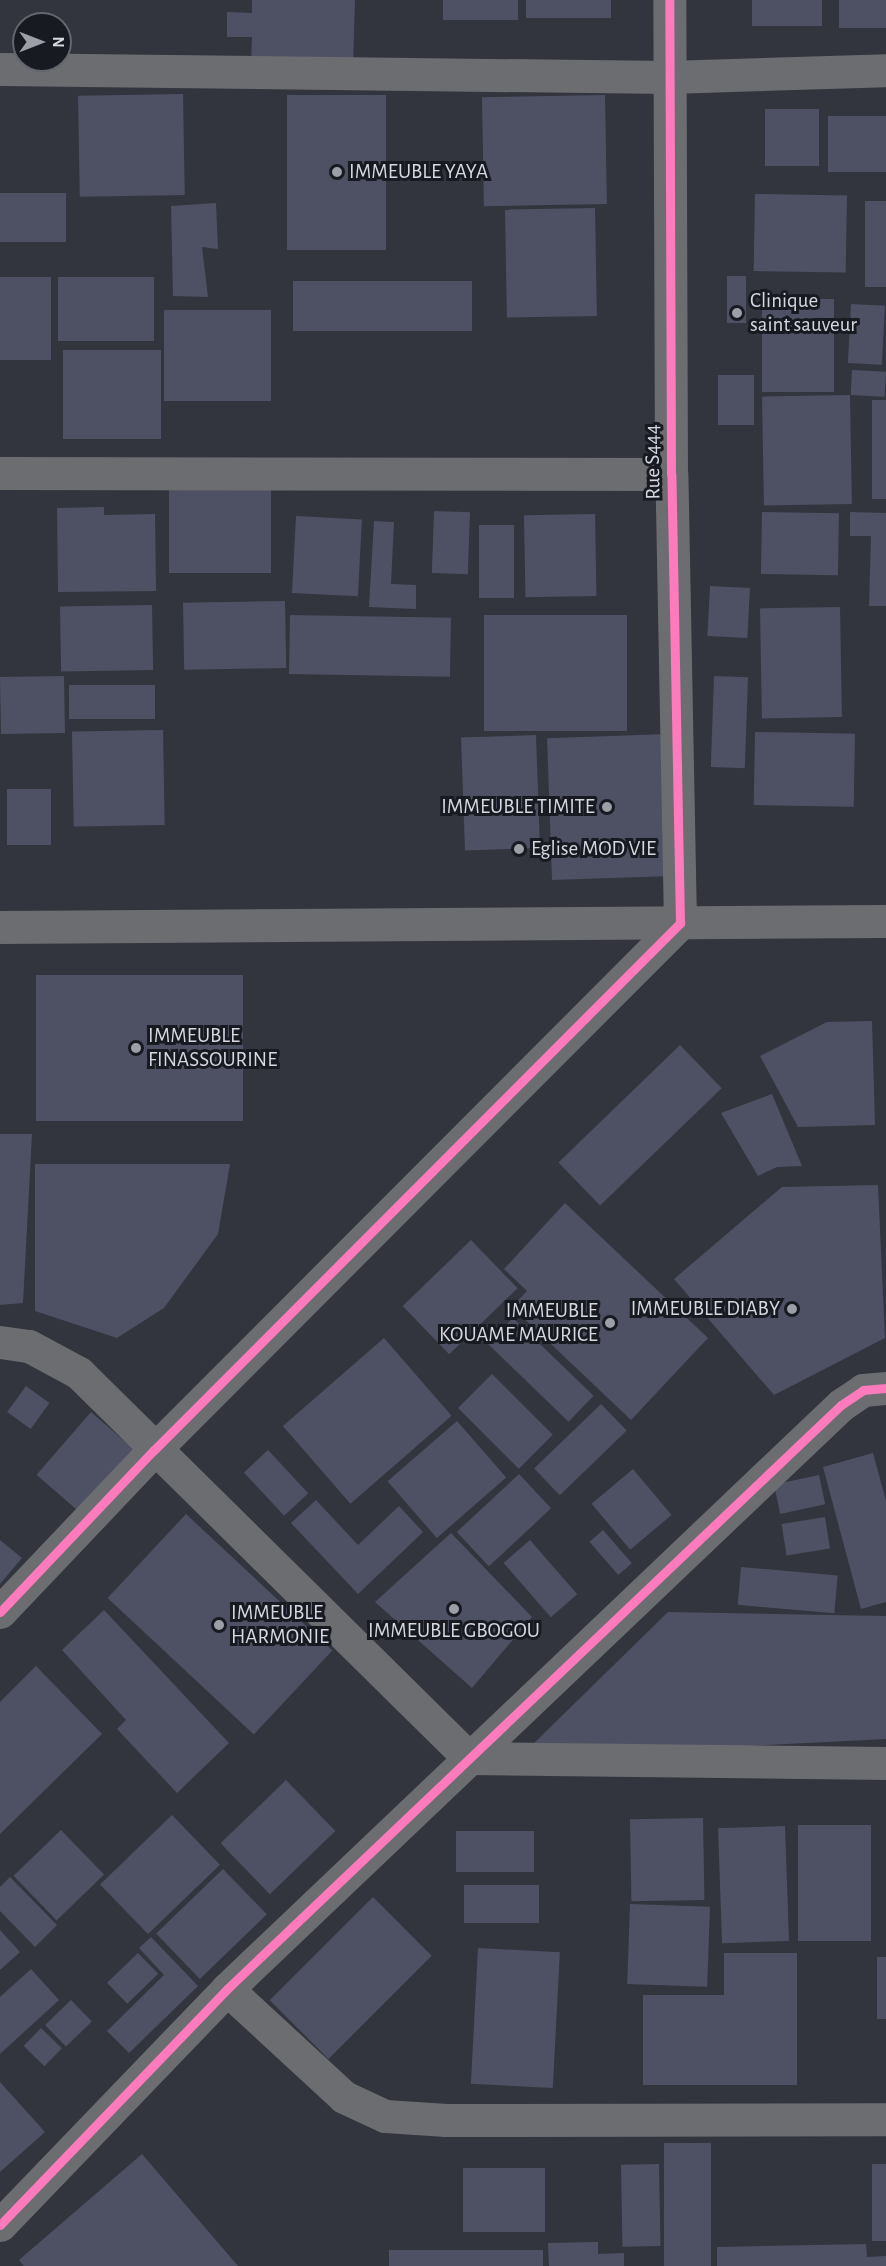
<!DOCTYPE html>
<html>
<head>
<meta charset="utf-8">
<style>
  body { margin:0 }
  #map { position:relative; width:886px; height:2266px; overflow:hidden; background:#32353d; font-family:"Alegreya Sans",sans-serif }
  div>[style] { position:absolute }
  .building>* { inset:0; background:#4e5164; transform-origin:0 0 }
  .minor>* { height:33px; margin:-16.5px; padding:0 16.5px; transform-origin:16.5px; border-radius:16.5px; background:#6c6d71 }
  .tertiary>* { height:33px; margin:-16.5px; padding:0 16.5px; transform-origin:16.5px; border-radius:16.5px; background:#6c6d71 }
  .cycleway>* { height:9px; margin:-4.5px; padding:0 4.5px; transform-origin:4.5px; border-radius:4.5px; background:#fd7abc }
  .dots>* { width:16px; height:16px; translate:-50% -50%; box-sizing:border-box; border:3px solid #181a21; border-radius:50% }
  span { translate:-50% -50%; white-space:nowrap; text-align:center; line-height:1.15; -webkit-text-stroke:6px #181a21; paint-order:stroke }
  .poi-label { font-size:21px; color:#d5d7e1 }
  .left { translate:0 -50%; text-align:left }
  .right { translate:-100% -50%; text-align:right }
  .street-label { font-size:21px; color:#d5d7e1 }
  .north { position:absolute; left:12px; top:12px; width:60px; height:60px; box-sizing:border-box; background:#181a21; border:2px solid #64666e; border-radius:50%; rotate:90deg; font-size:16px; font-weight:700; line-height:24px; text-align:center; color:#d5d7e1 }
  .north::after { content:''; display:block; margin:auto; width:21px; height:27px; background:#9c9ea8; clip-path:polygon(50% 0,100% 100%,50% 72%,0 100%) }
</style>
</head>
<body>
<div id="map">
  <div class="building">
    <i style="clip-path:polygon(252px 0,355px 0,353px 67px,251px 65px,252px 37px,227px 37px,227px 12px,252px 13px)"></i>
    <i style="left:443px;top:0;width:75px;height:20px"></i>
    <i style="left:526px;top:0;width:85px;height:18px"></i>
    <i style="left:752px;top:0;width:70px;height:26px"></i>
    <i style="left:839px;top:0;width:47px;height:28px"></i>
    <i style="left:183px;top:94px;width:101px;height:105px;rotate:89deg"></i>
    <i style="left:287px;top:95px;width:99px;height:155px"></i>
    <i style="left:605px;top:95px;width:109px;height:123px;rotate:89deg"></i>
    <i style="left:765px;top:109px;width:54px;height:57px"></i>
    <i style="left:828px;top:116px;width:58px;height:56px"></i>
    <i style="left:0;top:193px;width:66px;height:49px"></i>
    <i style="left:755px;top:194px;width:92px;height:77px;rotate:1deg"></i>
    <i style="left:865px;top:201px;width:21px;height:86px"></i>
    <i style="clip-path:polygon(216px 203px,218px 249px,202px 247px,208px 297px,173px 296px,171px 206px)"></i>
    <i style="left:595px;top:208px;width:108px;height:90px;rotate:89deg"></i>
    <i style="left:727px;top:276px;width:19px;height:47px"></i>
    <i style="left:0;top:277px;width:51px;height:83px"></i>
    <i style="left:58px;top:277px;width:96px;height:64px"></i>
    <i style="left:472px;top:281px;width:50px;height:179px;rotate:90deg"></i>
    <i style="left:762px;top:299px;width:72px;height:93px"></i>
    <i style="left:851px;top:304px;width:34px;height:59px;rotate:3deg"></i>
    <i style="left:271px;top:310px;width:91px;height:107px;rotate:90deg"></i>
    <i style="left:63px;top:350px;width:98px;height:89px"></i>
    <i style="left:852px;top:370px;width:34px;height:25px;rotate:3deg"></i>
    <i style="left:718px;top:375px;width:36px;height:50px"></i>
    <i style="left:850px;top:395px;width:109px;height:88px;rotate:89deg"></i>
    <i style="left:872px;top:400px;width:14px;height:99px"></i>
    <i style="left:271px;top:480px;width:93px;height:102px;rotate:90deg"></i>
    <i style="clip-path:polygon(104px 507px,104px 515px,155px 514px,156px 591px,58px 592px,57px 508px)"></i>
    <i style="left:434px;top:511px;width:36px;height:62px;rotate:2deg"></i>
    <i style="left:762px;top:512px;width:77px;height:62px;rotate:1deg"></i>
    <i style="clip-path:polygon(850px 512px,886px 513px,886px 606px,869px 606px,871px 536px,850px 536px)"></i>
    <i style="left:595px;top:514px;width:82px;height:71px;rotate:89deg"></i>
    <i style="left:296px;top:516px;width:66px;height:77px;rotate:3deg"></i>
    <i style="clip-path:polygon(374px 521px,394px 522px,391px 584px,416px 585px,416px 609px,369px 607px)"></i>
    <i style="left:479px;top:525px;width:35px;height:73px"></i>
    <i style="left:710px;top:586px;width:40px;height:50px;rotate:3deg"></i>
    <i style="left:285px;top:601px;width:67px;height:102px;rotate:89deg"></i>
    <i style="left:152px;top:605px;width:65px;height:92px;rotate:89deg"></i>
    <i style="left:840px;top:607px;width:110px;height:80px;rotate:89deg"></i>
    <i style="left:290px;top:615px;width:161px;height:59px;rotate:1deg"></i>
    <i style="left:627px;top:615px;width:116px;height:143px;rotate:90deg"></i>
    <i style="left:64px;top:676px;width:57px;height:64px;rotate:89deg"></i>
    <i style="left:714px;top:676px;width:34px;height:91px;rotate:2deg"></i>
    <i style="left:155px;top:685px;width:34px;height:86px;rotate:90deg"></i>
    <i style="left:163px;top:730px;width:95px;height:91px;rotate:89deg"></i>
    <i style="left:755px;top:732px;width:100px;height:73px;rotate:1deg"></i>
    <i style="left:667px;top:734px;width:142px;height:120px;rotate:88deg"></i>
    <i style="left:536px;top:735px;width:113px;height:75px;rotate:88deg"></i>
    <i style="left:7px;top:789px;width:44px;height:56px"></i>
    <i style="left:36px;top:975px;width:207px;height:146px"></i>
    <i style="clip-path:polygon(872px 1021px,875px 1125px,798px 1127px,760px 1056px,827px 1022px)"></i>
    <i style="left:680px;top:1045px;width:60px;height:169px;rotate:46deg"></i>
    <i style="clip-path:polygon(772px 1094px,802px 1166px,777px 1167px,758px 1176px,721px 1113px)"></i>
    <i style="clip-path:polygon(0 1134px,32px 1134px,23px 1303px,0 1305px)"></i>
    <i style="clip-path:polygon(35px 1164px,230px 1164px,218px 1234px,164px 1308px,117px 1338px,35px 1311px)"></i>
    <i style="clip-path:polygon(878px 1185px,885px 1338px,774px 1395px,674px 1279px,782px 1187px)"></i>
    <i style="clip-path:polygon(565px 1203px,708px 1338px,631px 1420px,512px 1307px,527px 1291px,504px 1269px)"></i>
    <i style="left:471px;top:1240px;width:67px;height:95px;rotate:46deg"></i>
    <i style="left:513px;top:1318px;width:112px;height:36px;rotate:44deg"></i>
    <i style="left:384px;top:1338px;width:103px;height:134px;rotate:49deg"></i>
    <i style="left:492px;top:1374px;width:86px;height:48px;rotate:45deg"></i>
    <i style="left:26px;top:1386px;width:29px;height:32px;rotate:36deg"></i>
    <i style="left:601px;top:1404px;width:37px;height:93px;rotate:46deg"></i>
    <i style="left:91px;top:1412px;width:58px;height:83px;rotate:41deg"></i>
    <i style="left:457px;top:1421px;width:75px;height:92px;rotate:49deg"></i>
    <i style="left:268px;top:1450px;width:59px;height:33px;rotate:47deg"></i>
    <i style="clip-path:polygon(873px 1453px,886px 1501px,886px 1602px,861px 1609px,823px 1467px)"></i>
    <i style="left:633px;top:1469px;width:60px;height:54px;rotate:50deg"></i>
    <i style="left:519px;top:1474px;width:47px;height:85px;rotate:47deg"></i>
    <i style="left:819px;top:1475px;width:30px;height:46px;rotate:78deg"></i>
    <i style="clip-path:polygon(316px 1500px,358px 1545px,399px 1506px,423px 1532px,358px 1594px,291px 1523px)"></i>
    <i style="left:186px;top:1514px;width:200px;height:115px;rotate:43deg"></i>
    <i style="left:825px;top:1517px;width:32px;height:44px;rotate:81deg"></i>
    <i style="left:603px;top:1530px;width:44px;height:18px;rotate:49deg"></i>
    <i style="clip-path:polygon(451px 1533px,532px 1617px,472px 1688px,375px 1602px)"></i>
    <i style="clip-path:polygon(0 1540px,22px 1558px,0 1584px)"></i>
    <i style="left:530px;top:1540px;width:72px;height:35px;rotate:49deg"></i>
    <i style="left:741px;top:1567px;width:97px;height:38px;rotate:5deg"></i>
    <i style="clip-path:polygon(104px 1610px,229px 1743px,177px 1793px,117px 1729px,126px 1720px,62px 1650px)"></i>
    <i style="clip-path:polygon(668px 1612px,886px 1616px,886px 1739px,665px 1750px,528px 1749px)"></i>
    <i style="clip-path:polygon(36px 1666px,102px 1734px,0 1834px,0 1702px)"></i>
    <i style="left:286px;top:1780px;width:71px;height:91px;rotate:46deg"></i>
    <i style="left:172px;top:1815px;width:69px;height:100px;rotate:46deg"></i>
    <i style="left:703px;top:1818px;width:82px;height:73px;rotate:89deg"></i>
    <i style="left:798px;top:1825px;width:73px;height:116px"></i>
    <i style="left:785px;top:1826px;width:115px;height:67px;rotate:88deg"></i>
    <i style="left:61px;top:1830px;width:62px;height:66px;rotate:46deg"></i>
    <i style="left:456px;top:1831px;width:78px;height:41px"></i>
    <i style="left:223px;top:1869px;width:63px;height:93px;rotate:46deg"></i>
    <i style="clip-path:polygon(10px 1877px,57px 1925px,35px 1947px,0 1911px,0 1887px)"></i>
    <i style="left:464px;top:1885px;width:75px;height:38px"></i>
    <i style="left:373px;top:1897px;width:83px;height:146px;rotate:45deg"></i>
    <i style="left:630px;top:1904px;width:80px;height:80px;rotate:2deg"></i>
    <i style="clip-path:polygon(0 1930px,20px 1952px,0 1970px)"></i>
    <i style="clip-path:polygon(151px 1937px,198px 1986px,129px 2053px,107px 2031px,164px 1975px,139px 1948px)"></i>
    <i style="left:478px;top:1948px;width:82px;height:136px;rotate:3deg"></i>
    <i style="left:138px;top:1953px;width:29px;height:43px;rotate:46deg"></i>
    <i style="clip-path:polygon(724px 1953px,797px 1953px,797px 2085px,643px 2085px,643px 1995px,724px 1995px)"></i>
    <i style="left:877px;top:1957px;width:9px;height:62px"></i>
    <i style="clip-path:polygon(31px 1969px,59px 2000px,0 2054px,0 1997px)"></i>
    <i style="left:71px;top:2000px;width:30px;height:36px;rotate:46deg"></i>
    <i style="left:41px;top:2028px;width:29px;height:25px;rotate:44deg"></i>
    <i style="clip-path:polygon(0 2082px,45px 2132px,0 2172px)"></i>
    <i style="left:664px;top:2143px;width:47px;height:123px"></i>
    <i style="clip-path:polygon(142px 2154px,238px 2266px,24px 2266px,19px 2260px)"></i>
    <i style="left:659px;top:2164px;width:82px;height:38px;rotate:89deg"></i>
    <i style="left:872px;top:2164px;width:14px;height:77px"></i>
    <i style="left:463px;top:2168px;width:82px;height:64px"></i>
    <i style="clip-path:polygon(598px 2242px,598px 2254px,624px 2253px,624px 2266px,549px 2266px,548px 2243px)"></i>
    <i style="clip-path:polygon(866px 2244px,867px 2257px,886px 2256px,886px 2266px,717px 2266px,717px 2247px)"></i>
    <i style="left:389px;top:2250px;width:154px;height:16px"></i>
  </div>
  <div class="minor">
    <i style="left:0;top:69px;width:669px;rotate:0.69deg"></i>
    <i style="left:669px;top:77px;width:217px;rotate:-1.8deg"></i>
    <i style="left:0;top:473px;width:671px;rotate:0.09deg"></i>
    <i style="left:0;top:1342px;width:29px;rotate:8deg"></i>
    <i style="left:29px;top:1346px;width:57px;rotate:28.4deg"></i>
    <i style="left:79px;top:1373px;width:548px;rotate:44.63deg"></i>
    <i style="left:469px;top:1758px;width:417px;rotate:0.7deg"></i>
    <i style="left:0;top:1612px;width:224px;rotate:-46.5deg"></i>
    <i style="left:154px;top:1450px;width:745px;rotate:-45.05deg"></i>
    <i style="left:680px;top:923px;width:449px;rotate:-91.1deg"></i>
    <i style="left:671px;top:474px;width:474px;rotate:-90.2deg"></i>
    <i style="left:227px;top:1989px;width:159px;rotate:42.7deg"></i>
    <i style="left:344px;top:2097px;width:45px;rotate:24.9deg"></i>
    <i style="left:385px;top:2116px;width:61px;rotate:3.8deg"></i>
    <i style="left:446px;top:2120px;width:440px;rotate:-0.1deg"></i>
    <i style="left:0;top:2225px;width:327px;rotate:-46.1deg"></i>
    <i style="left:227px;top:1989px;width:847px;rotate:-43.57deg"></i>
    <i style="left:841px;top:1405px;width:27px;rotate:-34deg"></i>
    <i style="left:863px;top:1390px;width:23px;rotate:-5deg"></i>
  </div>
  <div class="tertiary">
    <i style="left:0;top:927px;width:886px;rotate:-0.39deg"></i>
  </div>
  <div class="cycleway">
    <i style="left:0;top:1612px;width:224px;rotate:-46.5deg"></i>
    <i style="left:154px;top:1450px;width:745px;rotate:-45.05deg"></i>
    <i style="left:680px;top:923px;width:449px;rotate:-91.1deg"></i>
    <i style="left:671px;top:474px;width:474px;rotate:-90.2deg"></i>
    <i style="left:0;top:2225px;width:327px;rotate:-46.1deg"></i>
    <i style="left:227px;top:1989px;width:847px;rotate:-43.57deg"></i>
    <i style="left:841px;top:1405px;width:27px;rotate:-34deg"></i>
    <i style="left:863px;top:1390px;width:23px;rotate:-5deg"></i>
  </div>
  <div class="dots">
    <i style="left:337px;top:172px;background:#9c9ea8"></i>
    <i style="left:737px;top:313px;background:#9c9ea8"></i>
    <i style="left:607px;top:807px;background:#9c9ea8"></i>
    <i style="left:519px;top:849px;background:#9c9ea8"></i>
    <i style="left:136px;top:1048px;background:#9c9ea8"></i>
    <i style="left:792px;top:1309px;background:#9c9ea8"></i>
    <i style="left:610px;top:1323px;background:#9c9ea8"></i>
    <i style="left:454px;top:1609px;background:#9c9ea8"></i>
    <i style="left:219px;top:1625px;background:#9c9ea8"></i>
  </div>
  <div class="poi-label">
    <span class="left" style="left:349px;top:172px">IMMEUBLE YAYA</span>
    <span class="left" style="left:750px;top:313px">Clinique<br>saint sauveur</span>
    <span class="right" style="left:595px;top:807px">IMMEUBLE TIMITE</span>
    <span class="left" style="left:531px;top:849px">Eglise MOD VIE</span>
    <span class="left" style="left:148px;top:1048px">IMMEUBLE<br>FINASSOURINE</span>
    <span class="right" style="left:780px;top:1309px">IMMEUBLE DIABY</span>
    <span class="right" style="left:598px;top:1323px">IMMEUBLE<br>KOUAME MAURICE</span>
    <span class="left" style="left:231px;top:1625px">IMMEUBLE<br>HARMONIE</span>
    <span style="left:454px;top:1631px">IMMEUBLE GBOGOU</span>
  </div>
  <div class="street-label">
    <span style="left:653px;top:462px;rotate:-91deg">Rue S444</span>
  </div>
  <div class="north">N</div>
</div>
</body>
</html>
